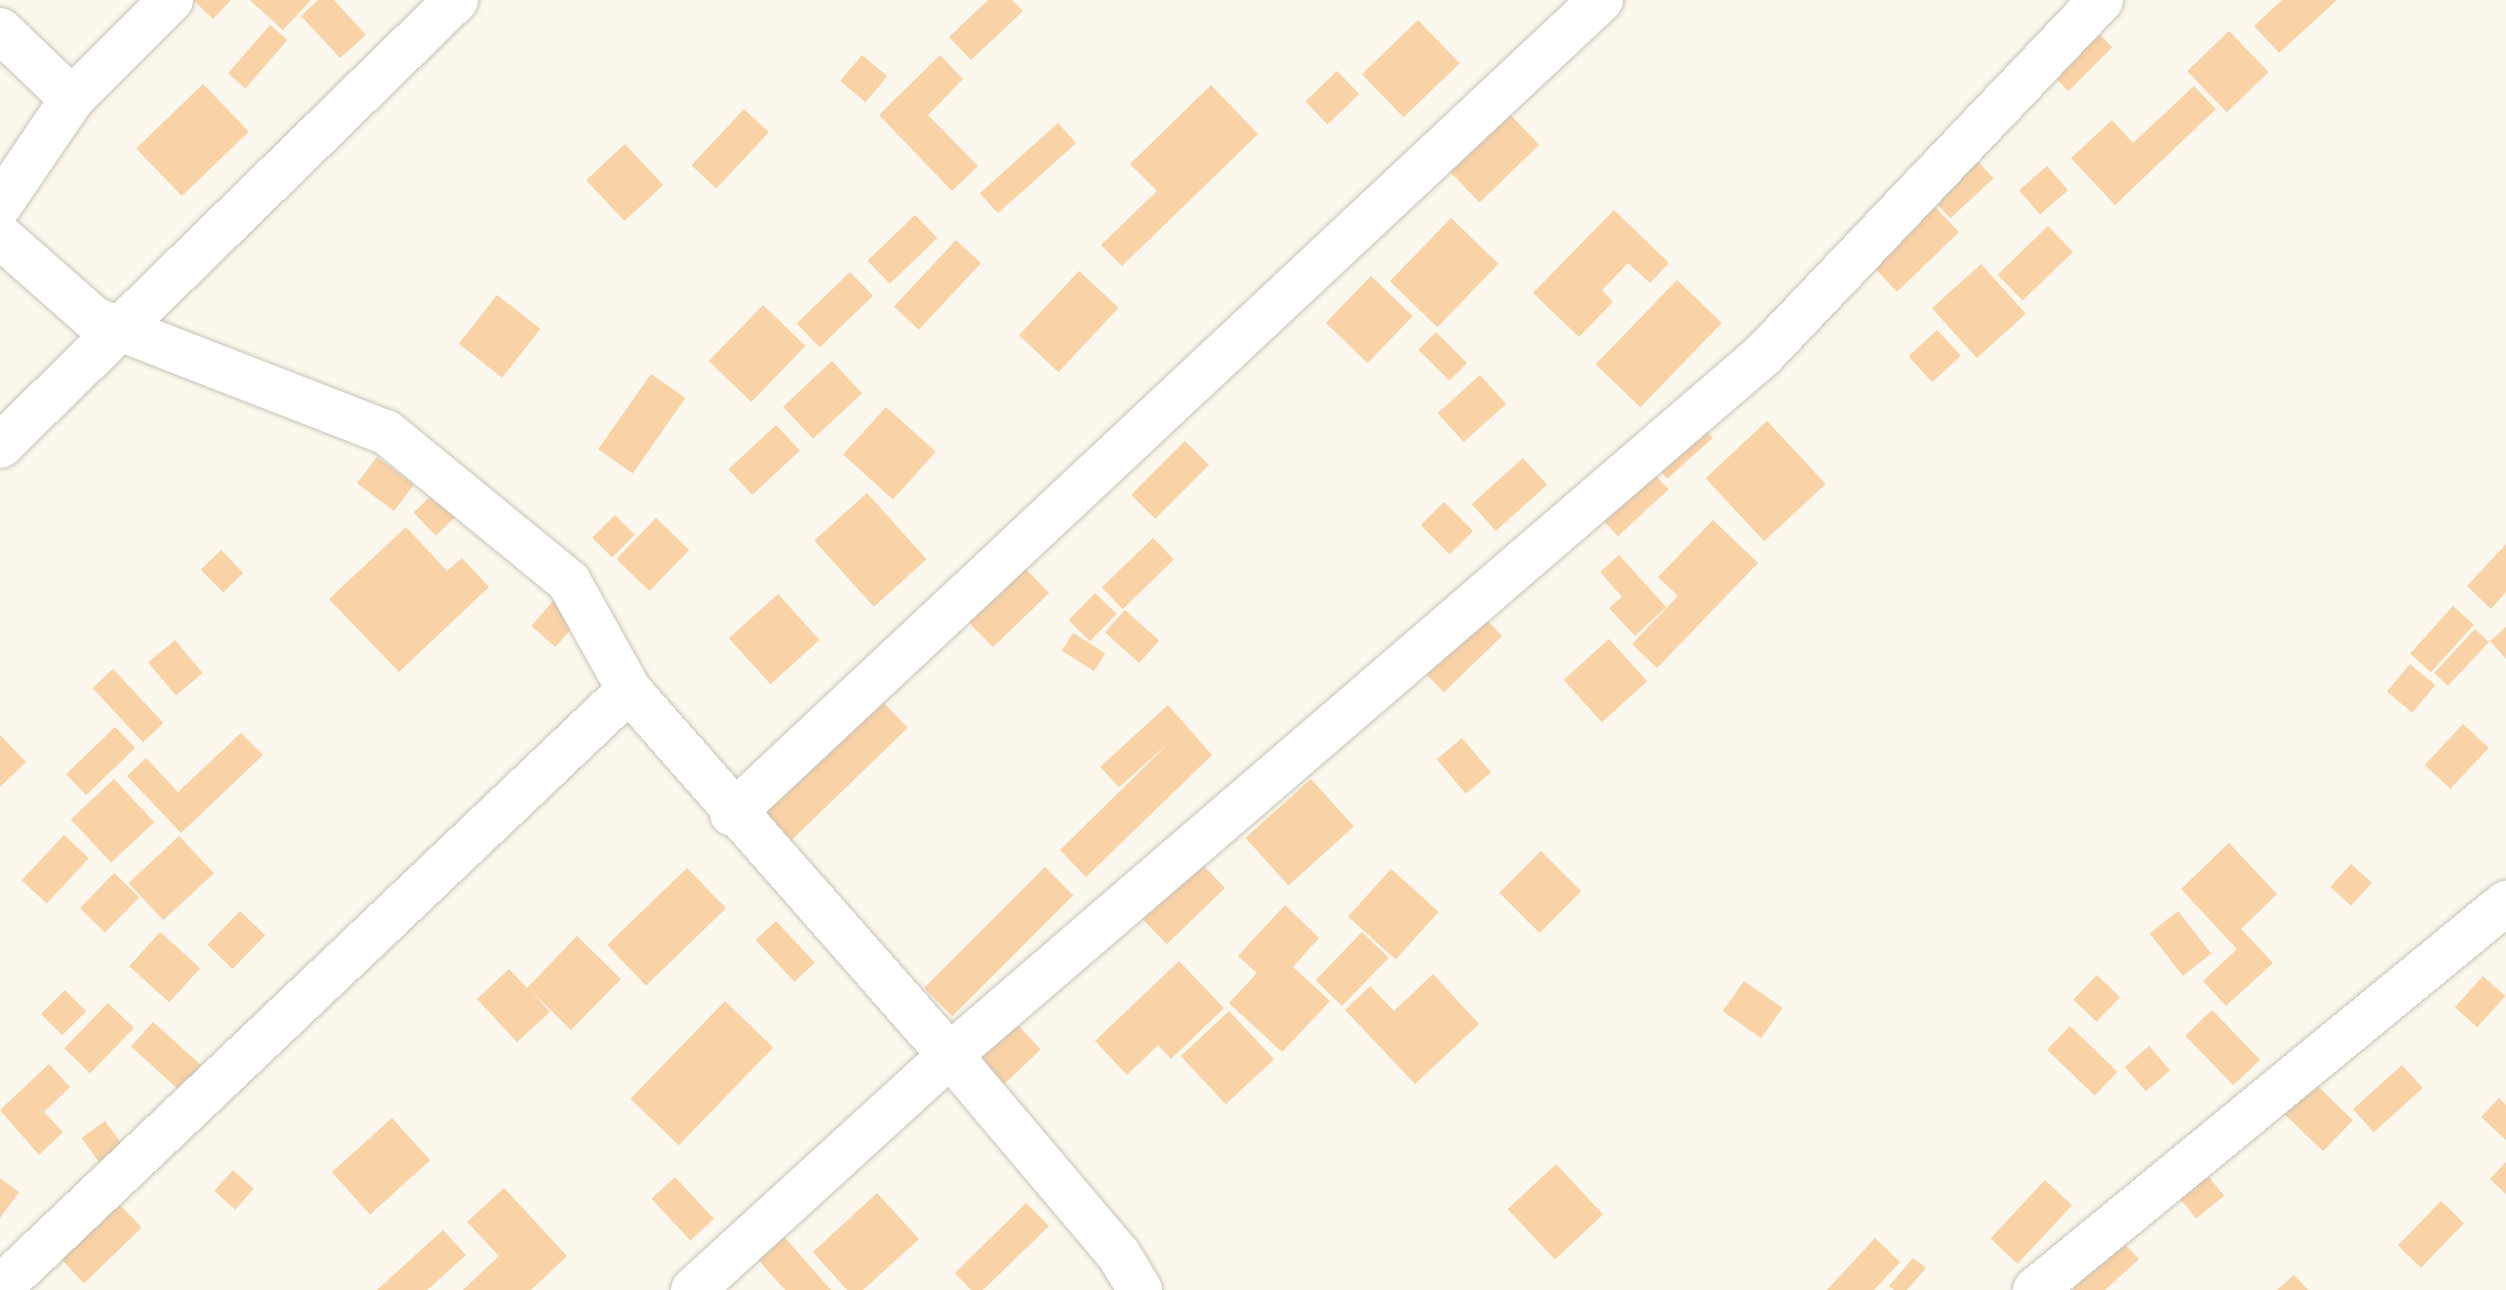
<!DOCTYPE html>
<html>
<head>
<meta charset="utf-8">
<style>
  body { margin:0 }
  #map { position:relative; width:2506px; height:1290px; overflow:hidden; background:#fcf8ed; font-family:Inter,sans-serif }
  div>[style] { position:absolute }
  .building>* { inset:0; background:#f9d2a6; transform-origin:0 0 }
  .roads { filter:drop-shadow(0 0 2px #c6c3b8) drop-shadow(0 0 2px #c6c3b8) }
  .street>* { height:44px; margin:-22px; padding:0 22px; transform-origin:22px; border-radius:22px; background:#fff }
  span { translate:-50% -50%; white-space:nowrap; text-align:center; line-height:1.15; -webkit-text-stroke:6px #fff; paint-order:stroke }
</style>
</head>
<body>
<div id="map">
  <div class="building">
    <i style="clip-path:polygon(193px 0,231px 0,213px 19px)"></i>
    <i style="clip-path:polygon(250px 0,311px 0,283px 30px)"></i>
    <i style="clip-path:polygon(318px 0,334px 0,366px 35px,340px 58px,301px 16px)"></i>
    <i style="clip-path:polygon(988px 0,1012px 0,1023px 11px,971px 60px,949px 37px)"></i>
    <i style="clip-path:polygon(2282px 0,2337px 0,2279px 53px,2254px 26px)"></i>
    <i style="left:1418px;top:20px;width:60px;height:78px;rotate:46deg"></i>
    <i style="left:270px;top:25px;width:23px;height:64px;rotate:41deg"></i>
    <i style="left:2096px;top:31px;width:23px;height:62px;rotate:45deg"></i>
    <i style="left:2229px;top:31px;width:57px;height:58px;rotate:46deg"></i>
    <i style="left:862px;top:55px;width:33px;height:34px;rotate:40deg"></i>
    <i style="clip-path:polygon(940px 55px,963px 79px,928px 115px,978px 166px,952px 191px,879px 115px)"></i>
    <i style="left:1337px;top:71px;width:32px;height:44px;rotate:46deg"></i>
    <i style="left:203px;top:84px;width:66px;height:93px;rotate:46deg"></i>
    <i style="clip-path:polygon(1211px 85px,1258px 134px,1122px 266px,1101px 245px,1157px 191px,1130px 164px)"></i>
    <i style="clip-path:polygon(2194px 86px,2216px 109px,2115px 205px,2071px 158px,2112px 120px,2133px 143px)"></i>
    <i style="left:1499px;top:103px;width:58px;height:83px;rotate:46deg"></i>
    <i style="left:744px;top:109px;width:34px;height:77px;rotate:43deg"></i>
    <i style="left:1058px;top:123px;width:27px;height:105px;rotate:48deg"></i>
    <i style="left:625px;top:144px;width:56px;height:53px;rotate:47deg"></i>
    <i style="left:1971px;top:154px;width:33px;height:59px;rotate:47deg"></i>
    <i style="left:2047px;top:166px;width:32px;height:37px;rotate:49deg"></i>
    <i style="left:1934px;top:206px;width:36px;height:86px;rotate:46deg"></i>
    <i style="clip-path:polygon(1614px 210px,1669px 263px,1650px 283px,1628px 263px,1602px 290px,1613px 302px,1579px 337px,1533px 293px)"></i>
    <i style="left:915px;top:215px;width:32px;height:66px;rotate:46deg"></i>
    <i style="left:1451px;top:218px;width:66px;height:88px;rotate:44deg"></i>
    <i style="left:2048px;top:226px;width:36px;height:70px;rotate:46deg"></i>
    <i style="left:956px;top:240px;width:34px;height:91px;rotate:43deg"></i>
    <i style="left:1981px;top:264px;width:67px;height:66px;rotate:48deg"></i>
    <i style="left:1079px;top:271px;width:54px;height:88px;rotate:43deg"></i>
    <i style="left:850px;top:272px;width:33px;height:74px;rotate:46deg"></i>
    <i style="left:1371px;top:276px;width:58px;height:65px;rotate:44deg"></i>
    <i style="left:1677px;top:280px;width:62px;height:117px;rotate:44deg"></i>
    <i style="left:497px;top:295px;width:55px;height:62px;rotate:38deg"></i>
    <i style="left:763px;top:305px;width:59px;height:78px;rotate:44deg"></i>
    <i style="left:1937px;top:330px;width:35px;height:39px;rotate:47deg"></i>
    <i style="left:1436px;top:332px;width:44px;height:25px;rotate:45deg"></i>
    <i style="left:832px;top:361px;width:44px;height:67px;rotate:47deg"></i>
    <i style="left:651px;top:374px;width:42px;height:92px;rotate:35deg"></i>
    <i style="left:1480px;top:375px;width:39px;height:57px;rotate:48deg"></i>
    <i style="left:886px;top:407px;width:67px;height:64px;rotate:42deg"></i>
    <i style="left:1694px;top:417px;width:28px;height:61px;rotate:48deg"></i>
    <i style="left:1767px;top:421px;width:86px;height:84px;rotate:47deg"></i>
    <i style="left:776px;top:425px;width:35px;height:65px;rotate:47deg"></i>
    <i style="left:1185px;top:441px;width:34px;height:76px;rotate:45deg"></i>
    <i style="left:377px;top:457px;width:46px;height:33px;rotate:37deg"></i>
    <i style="left:1523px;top:458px;width:36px;height:69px;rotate:48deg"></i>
    <i style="left:1646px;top:465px;width:33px;height:69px;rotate:47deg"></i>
    <i style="left:438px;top:489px;width:32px;height:34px;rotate:46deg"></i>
    <i style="left:867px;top:493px;width:89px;height:71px;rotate:48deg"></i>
    <i style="left:1444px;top:502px;width:41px;height:33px;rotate:45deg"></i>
    <i style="left:615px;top:515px;width:28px;height:32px;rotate:45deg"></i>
    <i style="left:656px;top:518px;width:46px;height:57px;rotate:44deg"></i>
    <i style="clip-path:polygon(1713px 520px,1758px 563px,1657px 668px,1632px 644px,1678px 596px,1658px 577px)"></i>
    <i style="clip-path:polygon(406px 527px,447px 571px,462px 558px,489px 587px,399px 672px,329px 599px)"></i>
    <i style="left:1153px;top:538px;width:30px;height:71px;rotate:46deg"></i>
    <i style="clip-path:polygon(2506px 544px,2506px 592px,2491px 609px,2467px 586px)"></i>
    <i style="left:221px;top:550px;width:32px;height:28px;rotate:46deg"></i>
    <i style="clip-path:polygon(1619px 555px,1666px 607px,1635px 636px,1609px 608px,1622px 597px,1600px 572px)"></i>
    <i style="left:1022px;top:565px;width:39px;height:78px;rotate:46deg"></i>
    <i style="left:1095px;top:593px;width:30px;height:38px;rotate:44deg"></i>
    <i style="left:778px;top:594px;width:62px;height:66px;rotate:48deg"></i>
    <i style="left:553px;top:601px;width:32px;height:33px;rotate:41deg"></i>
    <i style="left:2453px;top:606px;width:28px;height:64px;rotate:42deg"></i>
    <i style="left:1125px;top:610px;width:46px;height:30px;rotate:42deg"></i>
    <i style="left:1477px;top:610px;width:36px;height:81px;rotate:46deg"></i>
    <i style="clip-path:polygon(2506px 627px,2506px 659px,2490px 641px)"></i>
    <i style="left:2475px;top:629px;width:19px;height:60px;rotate:43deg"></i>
    <i style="left:1073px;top:633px;width:38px;height:21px;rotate:32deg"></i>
    <i style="left:1609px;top:639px;width:57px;height:61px;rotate:48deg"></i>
    <i style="left:175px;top:640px;width:43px;height:35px;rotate:50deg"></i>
    <i style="left:2410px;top:664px;width:33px;height:36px;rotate:40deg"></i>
    <i style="left:113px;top:669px;width:74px;height:28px;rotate:47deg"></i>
    <i style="left:880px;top:699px;width:40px;height:169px;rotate:46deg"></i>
    <i style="clip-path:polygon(1168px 705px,1212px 755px,1086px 877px,1060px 850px,1172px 740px,1119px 787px,1100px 767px)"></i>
    <i style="left:2463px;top:724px;width:35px;height:56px;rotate:43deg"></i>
    <i style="left:115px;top:727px;width:29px;height:68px;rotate:46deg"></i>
    <i style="clip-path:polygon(241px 733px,263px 755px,181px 833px,127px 776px,146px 758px,178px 792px)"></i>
    <i style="clip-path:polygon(0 735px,26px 762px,0 787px)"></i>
    <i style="left:1462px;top:738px;width:45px;height:33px;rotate:50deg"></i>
    <i style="left:114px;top:779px;width:59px;height:59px;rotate:47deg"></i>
    <i style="left:1311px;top:779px;width:64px;height:88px;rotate:48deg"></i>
    <i style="left:64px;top:835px;width:34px;height:62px;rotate:43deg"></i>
    <i style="left:179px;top:836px;width:51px;height:69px;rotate:47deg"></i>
    <i style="clip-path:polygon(2229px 843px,2277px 894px,2241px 929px,2273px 963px,2226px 1006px,2203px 981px,2237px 949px,2181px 889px)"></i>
    <i style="left:1541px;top:851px;width:57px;height:59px;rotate:45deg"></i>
    <i style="left:1200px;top:862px;width:36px;height:81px;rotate:46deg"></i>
    <i style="left:2351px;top:864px;width:28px;height:31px;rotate:42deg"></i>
    <i style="left:1045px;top:867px;width:40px;height:171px;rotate:45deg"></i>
    <i style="left:687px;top:868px;width:56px;height:111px;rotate:46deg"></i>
    <i style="left:1391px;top:869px;width:64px;height:64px;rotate:42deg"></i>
    <i style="left:114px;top:873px;width:35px;height:49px;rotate:44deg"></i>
    <i style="clip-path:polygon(1285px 905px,1319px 938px,1293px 967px,1330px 1001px,1282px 1052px,1229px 1003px,1257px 973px,1238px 956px)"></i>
    <i style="left:240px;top:911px;width:35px;height:47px;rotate:44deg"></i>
    <i style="left:2178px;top:911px;width:54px;height:36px;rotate:52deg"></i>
    <i style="left:776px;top:921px;width:57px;height:28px;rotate:47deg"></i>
    <i style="left:160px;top:932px;width:54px;height:46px;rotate:42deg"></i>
    <i style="left:1362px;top:932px;width:37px;height:67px;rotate:44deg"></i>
    <i style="clip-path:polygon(577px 936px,621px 979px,571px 1030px,530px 990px,550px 1012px,517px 1042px,477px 999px,509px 969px,527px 988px)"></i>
    <i style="clip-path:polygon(1179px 961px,1224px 1008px,1171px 1059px,1158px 1045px,1127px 1075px,1095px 1041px)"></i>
    <i style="clip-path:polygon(1433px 974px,1479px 1024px,1415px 1084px,1345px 1010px,1370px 986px,1394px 1011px)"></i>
    <i style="left:2097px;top:975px;width:32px;height:34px;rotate:44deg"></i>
    <i style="left:2483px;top:976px;width:30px;height:42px;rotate:42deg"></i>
    <i style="left:1744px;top:981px;width:47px;height:37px;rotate:35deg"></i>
    <i style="left:65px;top:990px;width:30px;height:34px;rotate:45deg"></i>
    <i style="left:725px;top:1001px;width:67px;height:136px;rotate:44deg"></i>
    <i style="left:108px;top:1003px;width:36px;height:63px;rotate:44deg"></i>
    <i style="left:2212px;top:1010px;width:69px;height:37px;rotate:46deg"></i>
    <i style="left:1229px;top:1011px;width:66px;height:66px;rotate:47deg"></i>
    <i style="left:153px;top:1022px;width:76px;height:33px;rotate:42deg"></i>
    <i style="left:1017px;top:1024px;width:35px;height:58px;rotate:47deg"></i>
    <i style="left:2070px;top:1026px;width:66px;height:33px;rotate:44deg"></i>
    <i style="left:2149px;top:1046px;width:32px;height:32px;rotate:49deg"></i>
    <i style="clip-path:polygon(49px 1064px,70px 1087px,44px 1112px,63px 1132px,39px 1155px,0 1110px)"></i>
    <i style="left:2402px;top:1065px;width:31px;height:66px;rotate:48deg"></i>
    <i style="left:2304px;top:1073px;width:68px;height:43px;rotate:44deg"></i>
    <i style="clip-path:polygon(2499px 1098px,2506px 1105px,2506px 1140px,2481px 1117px)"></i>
    <i style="left:392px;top:1118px;width:57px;height:81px;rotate:48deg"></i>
    <i style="left:105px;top:1121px;width:42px;height:29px;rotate:54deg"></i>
    <i style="clip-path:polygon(2506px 1162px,2506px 1194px,2490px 1179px)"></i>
    <i style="left:1556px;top:1164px;width:69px;height:66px;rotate:47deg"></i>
    <i style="left:233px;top:1170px;width:28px;height:28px;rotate:42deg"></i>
    <i style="left:2204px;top:1171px;width:32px;height:36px;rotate:51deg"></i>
    <i style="left:675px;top:1177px;width:57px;height:32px;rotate:47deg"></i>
    <i style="clip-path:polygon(0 1178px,19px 1192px,0 1218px)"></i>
    <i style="left:2045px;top:1180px;width:37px;height:80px;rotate:43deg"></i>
    <i style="clip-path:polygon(504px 1188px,567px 1256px,531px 1290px,463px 1290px,499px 1256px,467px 1222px)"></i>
    <i style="clip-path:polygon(877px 1193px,919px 1239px,863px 1290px,847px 1290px,813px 1252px)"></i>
    <i style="left:116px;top:1201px;width:37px;height:80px;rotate:46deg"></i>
    <i style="left:2441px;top:1201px;width:32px;height:62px;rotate:44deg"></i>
    <i style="clip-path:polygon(1026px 1203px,1049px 1226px,983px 1290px,971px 1290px,955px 1273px)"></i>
    <i style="clip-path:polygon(443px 1230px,466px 1255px,427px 1290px,377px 1290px)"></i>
    <i style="clip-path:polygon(780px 1232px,831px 1290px,785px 1290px,754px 1255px)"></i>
    <i style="clip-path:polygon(2117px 1236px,2139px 1259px,2105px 1290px,2074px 1290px,2066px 1282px)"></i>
    <i style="clip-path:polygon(1875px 1238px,1900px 1262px,1874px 1290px,1827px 1290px)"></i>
    <i style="clip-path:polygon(1913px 1258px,1926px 1268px,1907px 1290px,1894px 1290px,1889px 1286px)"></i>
    <i style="clip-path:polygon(2294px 1275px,2308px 1290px,2277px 1290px)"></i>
  </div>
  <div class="roads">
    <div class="street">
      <i style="left:0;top:30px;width:100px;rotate:43.8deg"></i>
      <i style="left:0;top:205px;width:128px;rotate:-55.8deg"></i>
      <i style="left:72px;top:99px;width:140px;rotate:-45deg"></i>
      <i style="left:0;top:236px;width:125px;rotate:41.4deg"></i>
      <i style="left:94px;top:319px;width:313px;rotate:21.2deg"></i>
      <i style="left:386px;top:432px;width:237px;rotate:39.3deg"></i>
      <i style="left:569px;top:582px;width:124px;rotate:60.9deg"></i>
      <i style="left:629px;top:690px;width:486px;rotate:48.7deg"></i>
      <i style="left:950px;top:1055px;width:262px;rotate:49.8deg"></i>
      <i style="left:1119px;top:1255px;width:41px;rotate:59deg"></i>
      <i style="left:0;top:446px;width:638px;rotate:-44.36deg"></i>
      <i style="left:732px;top:814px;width:1191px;rotate:-43.13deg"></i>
      <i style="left:0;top:1288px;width:868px;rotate:-43.55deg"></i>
      <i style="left:693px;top:1290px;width:348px;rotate:-42.4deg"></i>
      <i style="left:950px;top:1055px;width:1074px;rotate:-40.73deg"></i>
      <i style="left:1764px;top:354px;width:489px;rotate:-46.4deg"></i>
      <i style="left:2035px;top:1290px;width:610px;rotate:-39.41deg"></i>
    </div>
  </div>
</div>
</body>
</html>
